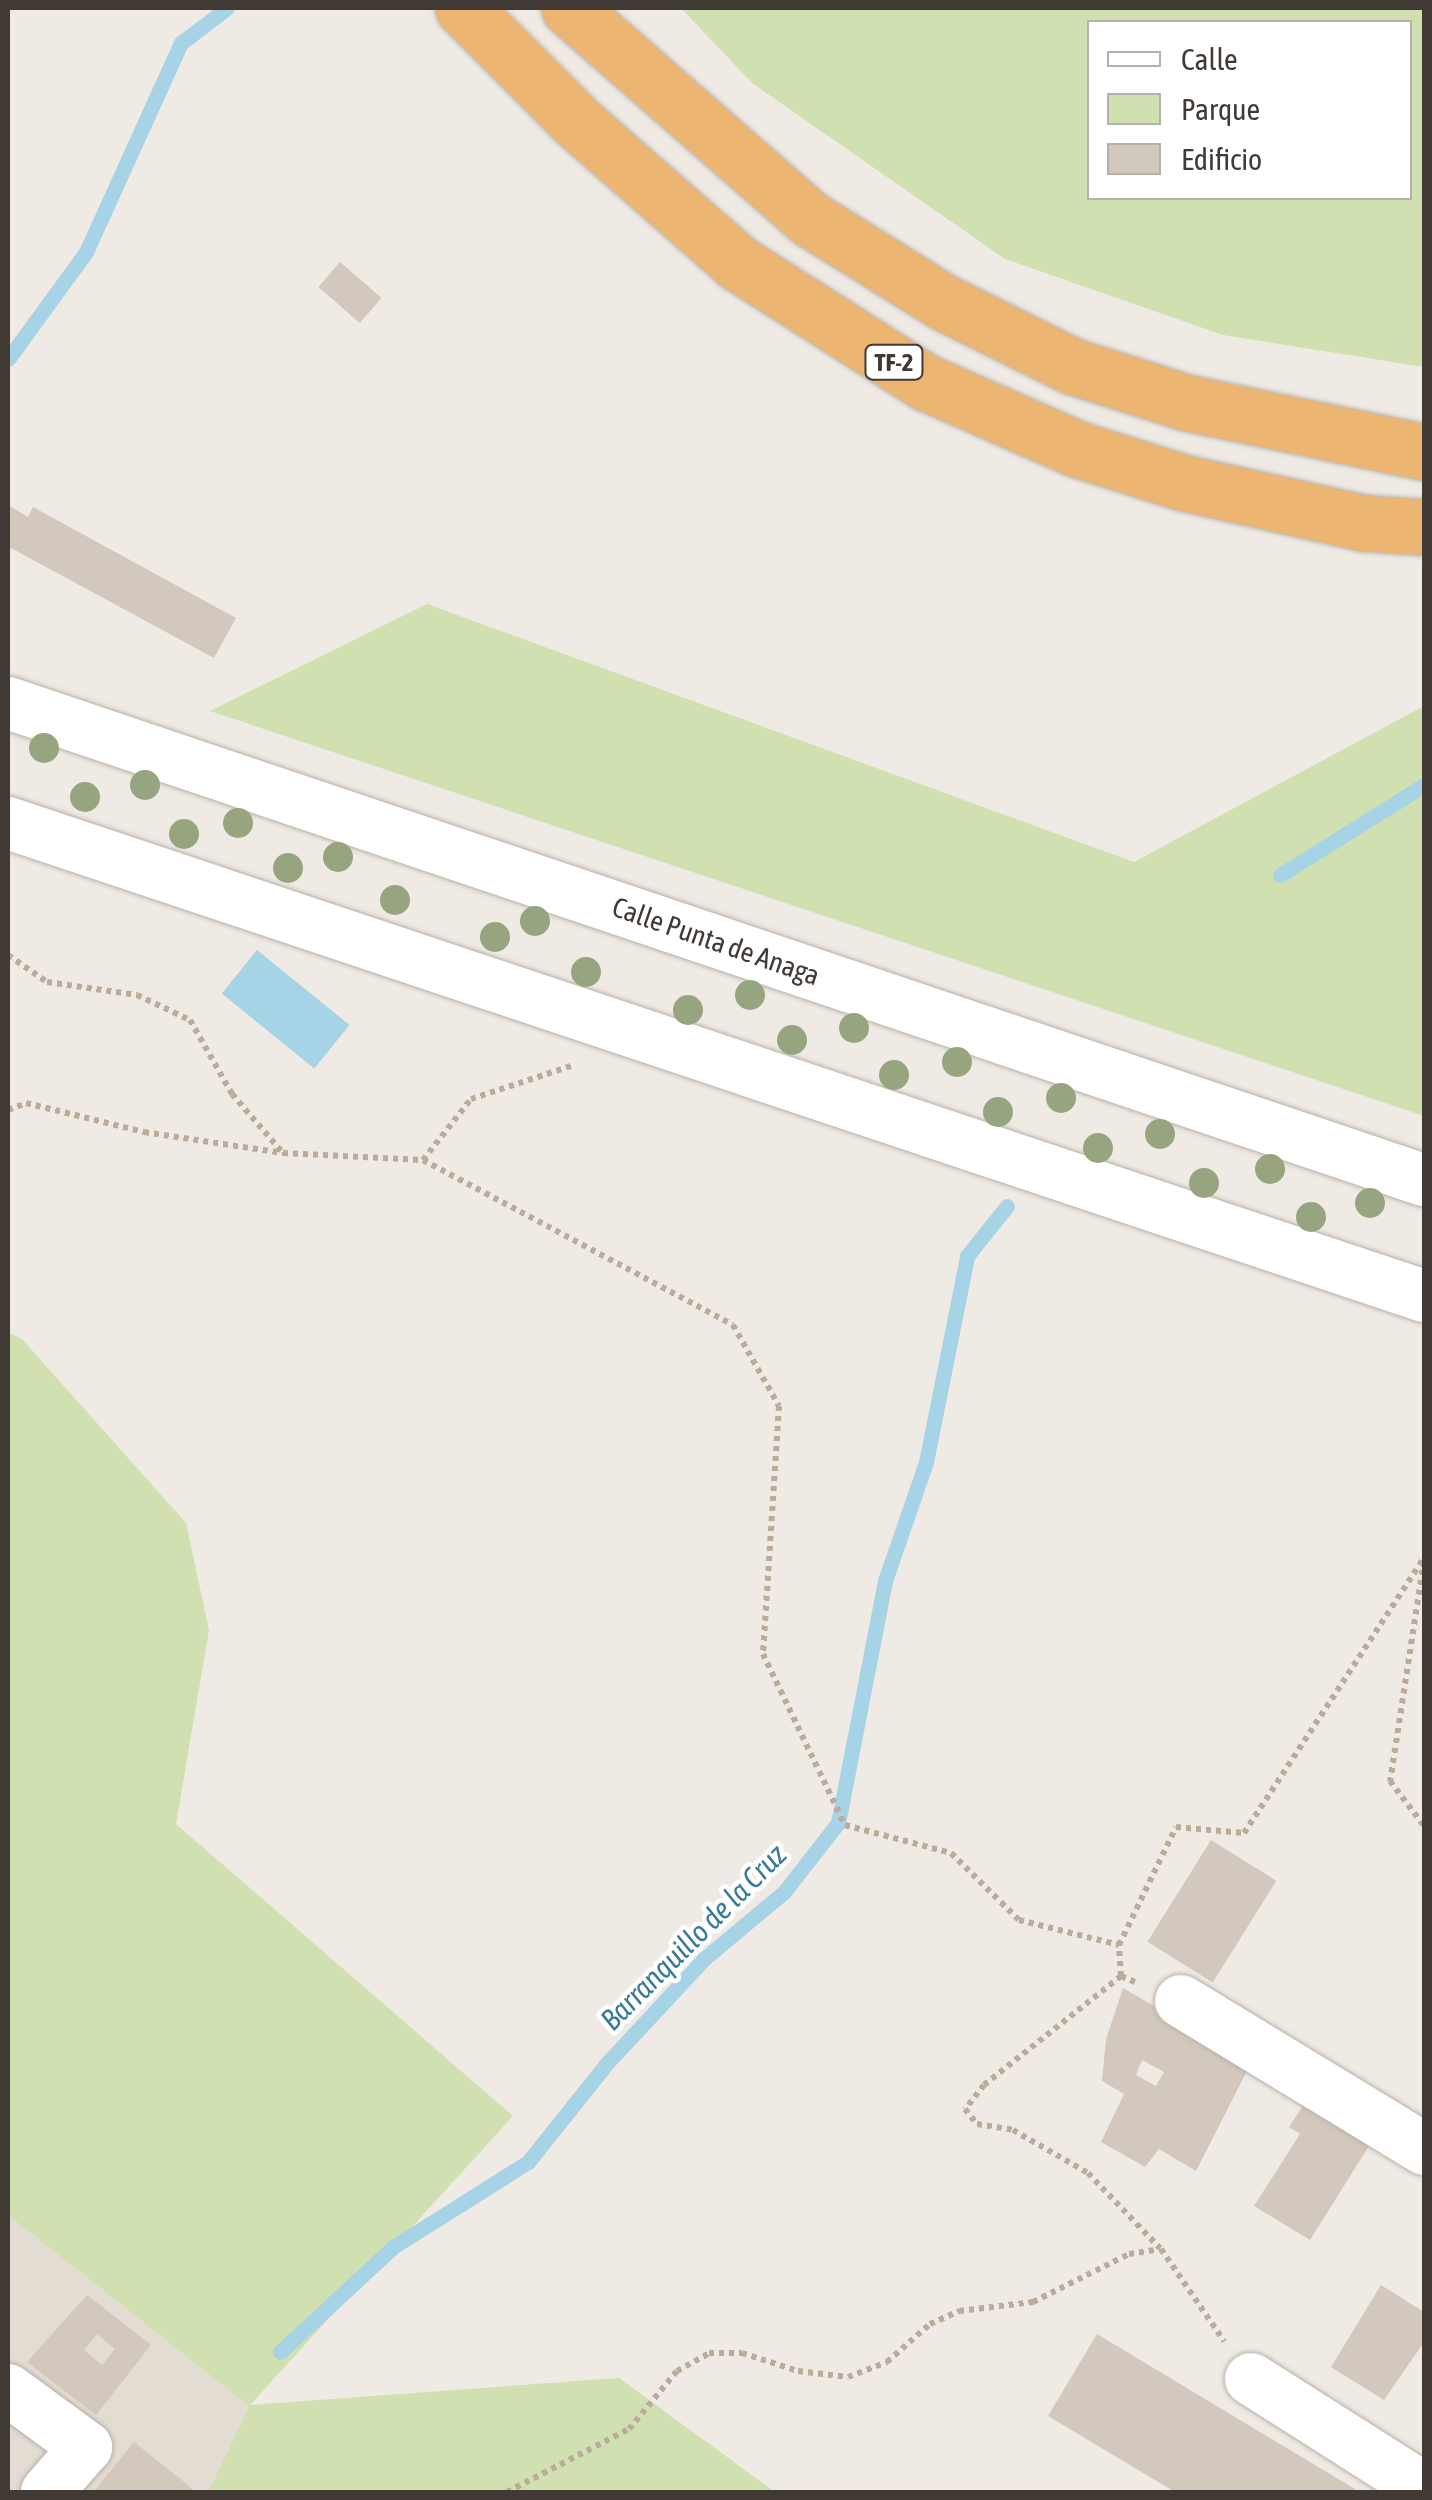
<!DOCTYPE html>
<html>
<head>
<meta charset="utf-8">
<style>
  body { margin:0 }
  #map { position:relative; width:1432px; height:2500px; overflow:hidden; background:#efeae4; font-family:"Asap Condensed",sans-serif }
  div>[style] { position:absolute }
  .residential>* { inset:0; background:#e3dcd2 }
  .green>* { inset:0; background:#d0e0b0 }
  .water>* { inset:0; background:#a6d3e6; transform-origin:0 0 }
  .stream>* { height:15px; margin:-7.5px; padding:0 7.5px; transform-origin:7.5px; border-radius:7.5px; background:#a6d3e6 }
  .building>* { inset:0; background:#d3c8bd; transform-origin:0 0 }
  .path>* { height:6px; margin-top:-3px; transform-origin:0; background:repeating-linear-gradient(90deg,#baab9a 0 5px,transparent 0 10px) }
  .roads { filter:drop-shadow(0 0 2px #b9b1a7) drop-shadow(0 0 2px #b9b1a7) }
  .minor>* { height:52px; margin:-26px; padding:0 26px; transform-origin:26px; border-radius:26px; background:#fff }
  .highway>* { height:55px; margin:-27.5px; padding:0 27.5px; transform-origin:27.5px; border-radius:27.5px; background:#ecb571 }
  .trees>* { width:30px; height:30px; margin:-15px; border-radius:50%; background:#96a480 }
  span { translate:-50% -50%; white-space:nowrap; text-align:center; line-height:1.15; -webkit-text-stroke:9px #fff; paint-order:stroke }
  .shield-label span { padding:2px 8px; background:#fff; border:2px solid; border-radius:8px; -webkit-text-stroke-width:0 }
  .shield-label { font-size:25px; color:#413a34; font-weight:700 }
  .street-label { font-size:28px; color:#413a34 }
  .water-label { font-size:30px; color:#397a98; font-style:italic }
  .frame { position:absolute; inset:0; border:10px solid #413a34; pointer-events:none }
  .legend { position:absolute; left:1087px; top:20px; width:325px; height:180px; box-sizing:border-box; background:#fff; border:2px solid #b3b0ae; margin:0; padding:12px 18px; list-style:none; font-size:30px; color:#413a34 }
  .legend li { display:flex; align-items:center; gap:20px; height:50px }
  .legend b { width:50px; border:2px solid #b3b0ae }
</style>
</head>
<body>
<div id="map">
  <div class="residential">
    <i style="clip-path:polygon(8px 2215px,249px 2406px,208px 2492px,8px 2492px)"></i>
  </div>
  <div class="green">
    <i style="clip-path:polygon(evenodd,681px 8px,1424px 8px,1424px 367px,1223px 335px,1005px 259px,752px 83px,681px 8px,1090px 22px,1410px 22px,1410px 198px,1090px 198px,1090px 22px)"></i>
    <i style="clip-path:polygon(427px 604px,1134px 862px,1424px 706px,1424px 1116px,210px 711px)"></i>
    <i style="clip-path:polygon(8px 1332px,22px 1339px,186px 1523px,209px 1630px,176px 1824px,513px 2116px,250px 2405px,619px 2378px,775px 2492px,208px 2492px,249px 2406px,8px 2215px)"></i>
  </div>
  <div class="water">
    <i style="left:257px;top:950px;width:119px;height:56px;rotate:39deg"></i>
  </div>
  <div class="stream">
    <i style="left:8px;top:359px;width:132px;rotate:-53.9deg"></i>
    <i style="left:86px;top:252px;width:230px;rotate:-65.6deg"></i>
    <i style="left:181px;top:43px;width:58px;rotate:-37.3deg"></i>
    <i style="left:1280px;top:875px;width:170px;rotate:-32deg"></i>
    <i style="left:280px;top:2352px;width:154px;rotate:-42.9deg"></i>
    <i style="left:393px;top:2247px;width:160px;rotate:-32.2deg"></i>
    <i style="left:528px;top:2162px;width:127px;rotate:-51.4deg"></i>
    <i style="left:607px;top:2063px;width:144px;rotate:-47deg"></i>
    <i style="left:705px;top:1958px;width:103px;rotate:-39.9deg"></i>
    <i style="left:784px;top:1892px;width:88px;rotate:-52deg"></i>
    <i style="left:838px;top:1823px;width:247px;rotate:-79deg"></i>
    <i style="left:885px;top:1581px;width:126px;rotate:-71deg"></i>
    <i style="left:926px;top:1462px;width:210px;rotate:-78.7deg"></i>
    <i style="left:967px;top:1256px;width:64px;rotate:-51.3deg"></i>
  </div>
  <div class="building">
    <i style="left:340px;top:262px;width:55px;height:33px;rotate:41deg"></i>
    <i style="clip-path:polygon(8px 505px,28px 517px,33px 507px,236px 618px,214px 658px,11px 548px,8px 555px)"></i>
    <i style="left:1211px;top:1840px;width:77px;height:120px;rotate:32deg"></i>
    <i style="clip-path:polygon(evenodd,1123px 1988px,1251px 2063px,1196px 2171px,1159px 2149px,1145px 2167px,1101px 2142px,1124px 2094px,1102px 2081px,1106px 2039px,1123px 1988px,1142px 2060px,1164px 2072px,1156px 2086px,1136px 2075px,1142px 2060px)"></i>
    <i style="clip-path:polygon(1309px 2097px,1374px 2138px,1310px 2240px,1254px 2206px,1300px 2134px,1289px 2127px)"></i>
    <i style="clip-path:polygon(1381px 2285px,1424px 2312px,1424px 2342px,1384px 2400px,1331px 2367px)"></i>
    <i style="clip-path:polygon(evenodd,87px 2295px,151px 2345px,96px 2415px,27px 2362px,87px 2295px,97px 2334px,115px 2349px,102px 2365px,84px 2350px,97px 2334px)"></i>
    <i style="clip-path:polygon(1097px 2334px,1360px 2492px,1175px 2492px,1048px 2416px)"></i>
    <i style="clip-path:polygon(134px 2442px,183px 2481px,195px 2492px,93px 2492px)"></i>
  </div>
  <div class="path">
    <i style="left:8px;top:955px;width:47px;rotate:34.7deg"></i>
    <i style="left:47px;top:982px;width:91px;rotate:8.2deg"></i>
    <i style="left:137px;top:995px;width:59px;rotate:25.3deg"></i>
    <i style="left:190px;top:1020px;width:85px;rotate:60.4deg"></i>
    <i style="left:232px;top:1094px;width:77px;rotate:49.2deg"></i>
    <i style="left:8px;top:1110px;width:19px;rotate:-21deg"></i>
    <i style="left:26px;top:1103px;width:122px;rotate:13.8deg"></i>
    <i style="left:144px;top:1132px;width:141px;rotate:8.6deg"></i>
    <i style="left:283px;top:1153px;width:140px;rotate:2.9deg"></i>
    <i style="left:423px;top:1160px;width:78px;rotate:-51.8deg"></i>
    <i style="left:471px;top:1099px;width:108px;rotate:-18.3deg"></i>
    <i style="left:423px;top:1160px;width:351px;rotate:28deg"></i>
    <i style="left:733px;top:1325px;width:93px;rotate:60.4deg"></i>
    <i style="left:779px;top:1406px;width:249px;rotate:93.7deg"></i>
    <i style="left:763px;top:1654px;width:190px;rotate:64.4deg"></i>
    <i style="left:845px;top:1825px;width:110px;rotate:14.8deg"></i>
    <i style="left:951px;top:1853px;width:95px;rotate:44.6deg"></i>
    <i style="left:1019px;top:1920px;width:103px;rotate:14deg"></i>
    <i style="left:1424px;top:1560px;width:224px;rotate:98.7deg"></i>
    <i style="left:1390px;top:1781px;width:56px;rotate:52.9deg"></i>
    <i style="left:1121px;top:1976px;width:31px;rotate:-94deg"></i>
    <i style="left:1119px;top:1945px;width:131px;rotate:-64.2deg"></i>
    <i style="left:1176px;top:1827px;width:68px;rotate:5deg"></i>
    <i style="left:1244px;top:1833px;width:329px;rotate:-56.8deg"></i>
    <i style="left:1135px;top:1982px;width:15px;rotate:-157deg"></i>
    <i style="left:1121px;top:1976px;width:175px;rotate:141.5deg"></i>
    <i style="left:984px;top:2085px;width:31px;rotate:128deg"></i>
    <i style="left:965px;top:2109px;width:19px;rotate:51deg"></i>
    <i style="left:977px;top:2124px;width:36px;rotate:9deg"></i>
    <i style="left:1013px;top:2130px;width:86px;rotate:29.8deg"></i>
    <i style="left:1088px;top:2173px;width:104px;rotate:46.2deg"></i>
    <i style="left:507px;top:2492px;width:137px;rotate:-27.3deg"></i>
    <i style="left:629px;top:2429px;width:75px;rotate:-50.4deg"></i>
    <i style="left:677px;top:2371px;width:37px;rotate:-29deg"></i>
    <i style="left:709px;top:2353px;width:33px"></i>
    <i style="left:742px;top:2353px;width:59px;rotate:17.8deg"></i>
    <i style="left:798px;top:2371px;width:50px;rotate:6.8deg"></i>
    <i style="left:848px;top:2377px;width:42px;rotate:-21deg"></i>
    <i style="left:887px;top:2362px;width:57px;rotate:-41.5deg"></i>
    <i style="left:930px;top:2324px;width:32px;rotate:-24deg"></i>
    <i style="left:959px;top:2311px;width:75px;rotate:-6.9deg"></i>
    <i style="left:1033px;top:2302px;width:107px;rotate:-26.6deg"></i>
    <i style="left:1129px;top:2254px;width:32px;rotate:-9deg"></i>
    <i style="left:1161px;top:2249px;width:112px;rotate:55.6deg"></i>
  </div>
  <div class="roads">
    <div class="minor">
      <i style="left:8px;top:703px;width:1494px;rotate:18.62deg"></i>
      <i style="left:8px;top:823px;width:1493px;rotate:18.47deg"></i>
      <i style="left:1181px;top:2001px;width:285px;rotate:31.3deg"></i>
      <i style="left:1251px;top:2379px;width:205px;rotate:32.4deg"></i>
      <i style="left:8px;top:2390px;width:97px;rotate:36.2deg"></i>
      <i style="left:86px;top:2447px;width:60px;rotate:130.9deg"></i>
    </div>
    <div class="highway">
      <i style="left:463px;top:8px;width:161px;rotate:45deg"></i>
      <i style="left:577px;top:122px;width:214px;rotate:41.2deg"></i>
      <i style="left:738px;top:263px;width:222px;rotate:32.5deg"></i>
      <i style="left:925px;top:382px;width:166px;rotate:23.8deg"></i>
      <i style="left:1077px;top:449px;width:113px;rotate:17.5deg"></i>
      <i style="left:1185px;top:483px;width:183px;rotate:12.6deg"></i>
      <i style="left:1364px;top:523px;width:60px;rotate:3.8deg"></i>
      <i style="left:569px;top:8px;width:320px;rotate:41.2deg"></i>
      <i style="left:810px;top:219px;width:159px;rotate:31.9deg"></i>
      <i style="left:945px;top:303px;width:142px;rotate:26.4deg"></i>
      <i style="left:1072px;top:366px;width:122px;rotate:17.7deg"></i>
      <i style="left:1188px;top:403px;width:241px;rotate:11.7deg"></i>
    </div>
  </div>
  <div class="trees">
    <i style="left:44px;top:748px"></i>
    <i style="left:145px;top:785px"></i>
    <i style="left:85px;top:797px"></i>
    <i style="left:238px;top:823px"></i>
    <i style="left:184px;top:834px"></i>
    <i style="left:338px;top:857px"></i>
    <i style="left:288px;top:868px"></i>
    <i style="left:395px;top:900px"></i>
    <i style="left:535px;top:921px"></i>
    <i style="left:495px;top:937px"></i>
    <i style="left:586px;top:972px"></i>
    <i style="left:750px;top:995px"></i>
    <i style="left:688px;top:1010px"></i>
    <i style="left:854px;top:1028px"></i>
    <i style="left:792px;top:1040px"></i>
    <i style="left:957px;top:1062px"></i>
    <i style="left:894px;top:1075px"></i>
    <i style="left:1061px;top:1098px"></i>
    <i style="left:998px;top:1112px"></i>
    <i style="left:1160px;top:1134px"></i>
    <i style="left:1098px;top:1148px"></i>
    <i style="left:1270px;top:1169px"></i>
    <i style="left:1204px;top:1183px"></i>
    <i style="left:1370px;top:1203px"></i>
    <i style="left:1311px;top:1217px"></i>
  </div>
  <div class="shield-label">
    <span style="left:894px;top:362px">TF-2</span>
  </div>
  <div class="street-label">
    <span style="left:716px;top:941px;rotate:19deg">Calle Punta de Anaga</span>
  </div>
  <div class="water-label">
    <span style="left:693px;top:1937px;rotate:-45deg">Barranquillo de la Cruz</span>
  </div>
  <div class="frame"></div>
  <ul class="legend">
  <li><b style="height:12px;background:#fff"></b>Calle</li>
  <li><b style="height:28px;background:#d0e0b0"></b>Parque</li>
  <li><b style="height:28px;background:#d3c8bd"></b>Edificio</li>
  </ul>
</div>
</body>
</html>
